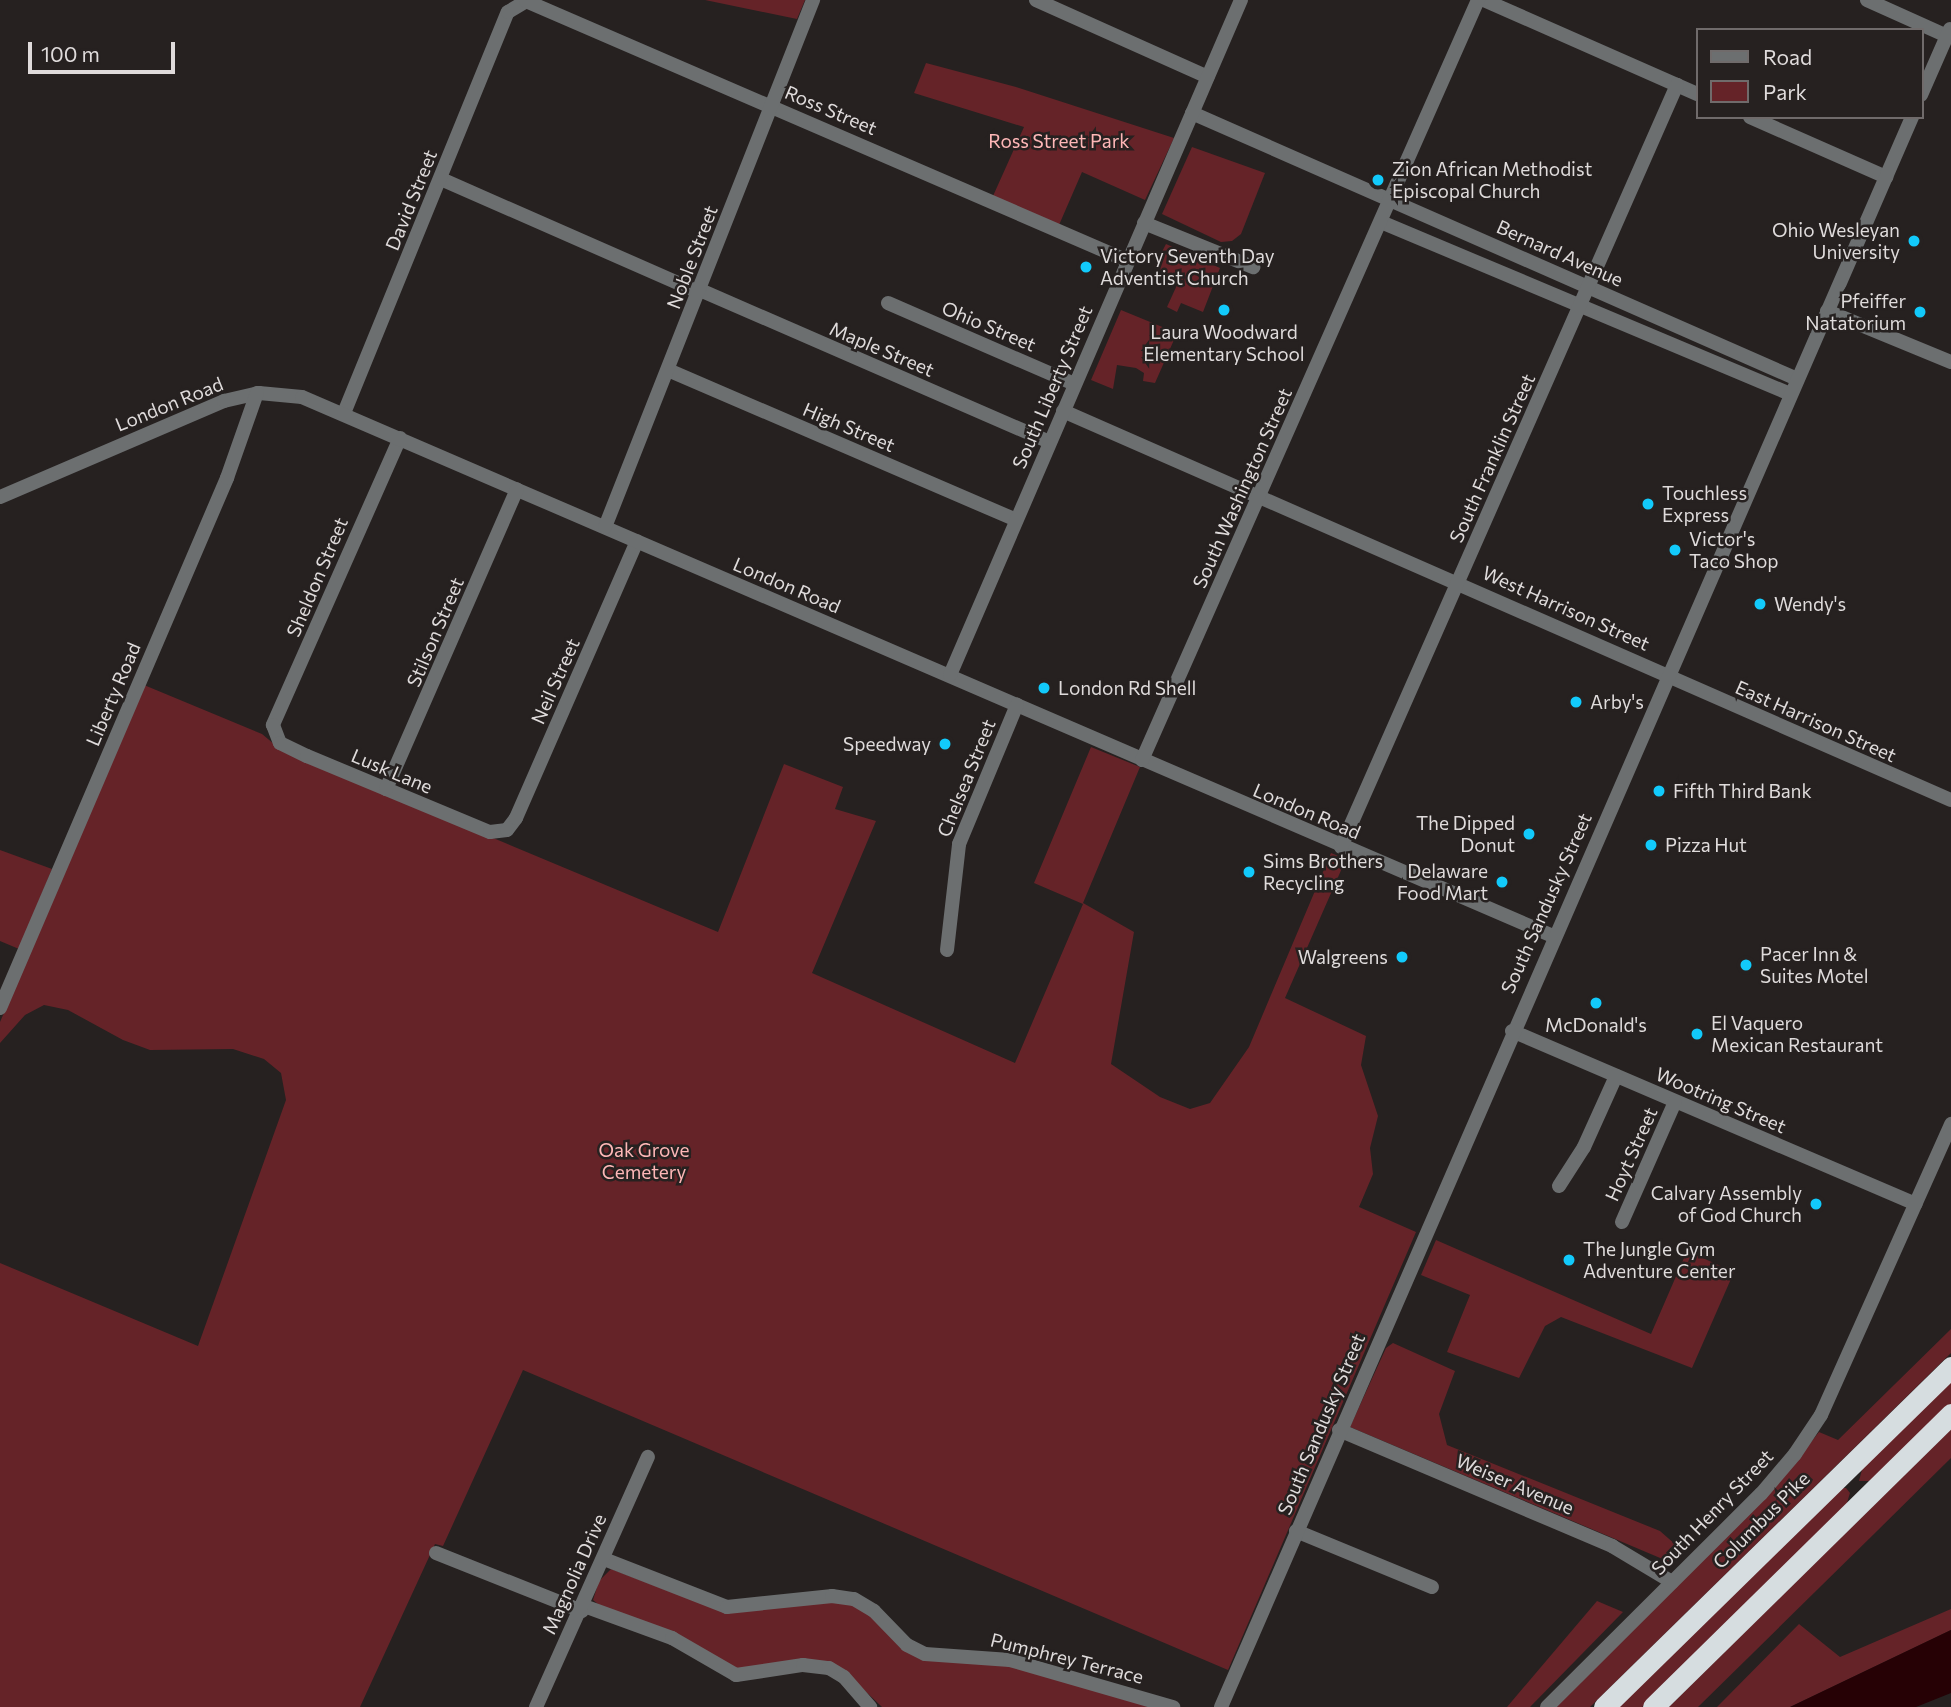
<!DOCTYPE html>
<html>
<head>
<meta charset="utf-8">
<style>
  body { margin:0 }
  #map { position:relative; width:1951px; height:1707px; overflow:hidden; background:#262120; font-family:Commissioner,sans-serif }
  div>[style] { position:absolute }
  .green>* { inset:0; background:#652328 }
  .water>* { inset:0; background:#260105 }
  .minor>* { height:14px; margin:-7px; padding:0 7px; transform-origin:7px; border-radius:7px; background:#6c6f70 }
  .highway>* { height:21px; margin:-10.5px; padding:0 10.5px; transform-origin:10.5px; border-radius:10.5px; background:#d6dde0 }
  .dots>* { width:19px; height:19px; translate:-50% -50%; box-sizing:border-box; border:4px solid #262120; border-radius:50% }
  span { translate:-50% -50%; white-space:nowrap; text-align:center; line-height:1.15; -webkit-text-stroke:5px #262120; paint-order:stroke }
  .street-label { font-size:19px; color:#dfdbdb }
  .park-label { font-size:19px; color:#feb7b7 }
  .poi-label { font-size:19px; color:#dfdbdb }
  .left { translate:0 -50%; text-align:left }
  .right { translate:-100% -50%; text-align:right }
  .legend { position:absolute; left:1696px; top:28px; width:228px; height:91px; box-sizing:border-box; background:#262120; border:2px solid #706b6b; margin:0; padding:9px 12px; list-style:none; font-size:21px; color:#dfdbdb }
  .legend li { display:flex; align-items:center; gap:14px; height:35px }
  .legend b { width:35px; border:2px solid #706b6b }
  .scale { position:absolute; left:28px; top:42px; width:147px; height:32px; box-sizing:border-box; border:4px solid #dfdbdb; border-top:0; padding-left:9px; font-size:21px; line-height:24px; white-space:nowrap; color:#dfdbdb; -webkit-text-stroke:5px #262120; paint-order:stroke }
</style>
</head>
<body>
<div id="map">
  <div class="green">
    <i style="clip-path:polygon(705px 0,805px 0,797px 19px)"></i>
    <i style="clip-path:polygon(926px 63px,1016px 87px,1174px 138px,1145px 200px,1082px 172px,1059px 225px,993px 196px,1024px 127px,914px 93px)"></i>
    <i style="clip-path:polygon(1192px 147px,1265px 173px,1241px 234px,1232px 241px,1221px 242px,1162px 214px)"></i>
    <i style="clip-path:polygon(1166px 244px,1220px 268px,1203px 312px,1181px 303px,1177px 312px,1167px 307px,1177px 285px,1167px 280px,1169px 274px,1154px 267px)"></i>
    <i style="clip-path:polygon(1121px 310px,1177px 333px,1155px 383px,1143px 381px,1144px 373px,1136px 368px,1117px 365px,1113px 389px,1091px 380px)"></i>
    <i style="clip-path:polygon(144px 685px,262px 734px,280px 749px,718px 932px,784px 764px,843px 787px,835px 809px,876px 821px,812px 973px,1015px 1063px,1083px 904px,1034px 883px,1091px 747px,1140px 767px,1083px 903px,1134px 932px,1111px 1064px,1160px 1097px,1190px 1109px,1210px 1103px,1249px 1047px,1331px 853px,1346px 859px,1285px 998px,1366px 1036px,1361px 1065px,1378px 1116px,1370px 1148px,1373px 1174px,1359px 1207px,1416px 1232px,1228px 1670px,523px 1370px,443px 1546px,435px 1544px,360px 1707px,0 1707px,0 1263px,198px 1346px,286px 1100px,281px 1073px,264px 1059px,233px 1049px,150px 1050px,123px 1040px,68px 1010px,44px 1005px,25px 1015px,0 1043px,0 1022px)"></i>
    <i style="clip-path:polygon(0 850px,52px 869px,19px 949px,0 941px)"></i>
    <i style="clip-path:polygon(1436px 1240px,1651px 1334px,1687px 1251px,1734px 1272px,1692px 1368px,1561px 1317px,1545px 1326px,1519px 1378px,1447px 1352px,1470px 1295px,1421px 1275px)"></i>
    <i style="clip-path:polygon(1951px 1329px,1951px 1353px,1590px 1707px,1555px 1707px,1778px 1484px,1819px 1432px,1838px 1440px)"></i>
    <i style="clip-path:polygon(1393px 1343px,1455px 1371px,1439px 1414px,1447px 1445px,1660px 1531px,1684px 1552px,1672px 1563px,1350px 1427px,1386px 1348px)"></i>
    <i style="clip-path:polygon(1951px 1378px,1951px 1404px,1871px 1481px,1859px 1481px,1864px 1462px)"></i>
    <i style="clip-path:polygon(1951px 1429px,1951px 1458px,1875px 1533px,1698px 1707px,1669px 1707px)"></i>
    <i style="clip-path:polygon(1836px 1488px,1846px 1488px,1850px 1493px,1846px 1506px,1642px 1707px,1614px 1707px)"></i>
    <i style="clip-path:polygon(611px 1569px,695px 1601px,850px 1601px,871px 1613px,900px 1647px,985px 1657px,1165px 1707px,882px 1707px,842px 1669px,739px 1671px,604px 1609px,593px 1600px,599px 1581px)"></i>
    <i style="clip-path:polygon(1597px 1601px,1623px 1612px,1530px 1707px,1507px 1707px)"></i>
    <i style="clip-path:polygon(1951px 1609px,1951px 1630px,1790px 1707px,1717px 1707px,1799px 1624px,1840px 1657px)"></i>
  </div>
  <div class="water">
    <i style="clip-path:polygon(1951px 1630px,1951px 1693px,1916px 1707px,1790px 1707px)"></i>
  </div>
  <div class="minor">
    <i style="left:1036px;top:0;width:188px;rotate:24.1deg"></i>
    <i style="left:1484px;top:0;width:233px;rotate:23.8deg"></i>
    <i style="left:1867px;top:0;width:88px;rotate:24.2deg"></i>
    <i style="left:1921px;top:95px;width:72px;rotate:-66.3deg"></i>
    <i style="left:1192px;top:113px;width:661px;rotate:23.73deg"></i>
    <i style="left:1750px;top:117px;width:149px;rotate:23.8deg"></i>
    <i style="left:441px;top:179px;width:282px;rotate:23.7deg"></i>
    <i style="left:1381px;top:222px;width:444px;rotate:22.8deg"></i>
    <i style="left:1144px;top:223px;width:118px;rotate:22deg"></i>
    <i style="left:700px;top:290px;width:381px;rotate:23.5deg"></i>
    <i style="left:888px;top:303px;width:203px;rotate:23.5deg"></i>
    <i style="left:1827px;top:311px;width:134px;rotate:22.4deg"></i>
    <i style="left:668px;top:370px;width:379px;rotate:23.3deg"></i>
    <i style="left:1063px;top:411px;width:969px;rotate:23.66deg"></i>
    <i style="left:344px;top:413px;width:433px;rotate:-67.8deg"></i>
    <i style="left:508px;top:12px;width:21px;rotate:-31deg"></i>
    <i style="left:526px;top:1px;width:656px;rotate:23.36deg"></i>
    <i style="left:400px;top:438px;width:314px;rotate:113.9deg"></i>
    <i style="left:273px;top:725px;width:19px;rotate:69deg"></i>
    <i style="left:280px;top:743px;width:30px;rotate:26deg"></i>
    <i style="left:307px;top:756px;width:198px;rotate:22.6deg"></i>
    <i style="left:490px;top:832px;width:17px;rotate:-7deg"></i>
    <i style="left:507px;top:830px;width:15px;rotate:-53deg"></i>
    <i style="left:516px;top:818px;width:302px;rotate:-66.4deg"></i>
    <i style="left:0;top:497px;width:244px;rotate:-23.2deg"></i>
    <i style="left:224px;top:401px;width:36px;rotate:-13deg"></i>
    <i style="left:259px;top:393px;width:43px;rotate:5.3deg"></i>
    <i style="left:302px;top:397px;width:1362px;rotate:23.31deg"></i>
    <i style="left:605px;top:527px;width:567px;rotate:-68.46deg"></i>
    <i style="left:950px;top:675px;width:735px;rotate:-66.68deg"></i>
    <i style="left:1142px;top:760px;width:831px;rotate:-66.15deg"></i>
    <i style="left:386px;top:789px;width:327px;rotate:-66.4deg"></i>
    <i style="left:1341px;top:847px;width:833px;rotate:-66.21deg"></i>
    <i style="left:947px;top:950px;width:107px;rotate:-83.5deg"></i>
    <i style="left:959px;top:844px;width:151px;rotate:-67.4deg"></i>
    <i style="left:0;top:1008px;width:577px;rotate:-66.81deg"></i>
    <i style="left:227px;top:478px;width:90px;rotate:-70.6deg"></i>
    <i style="left:1512px;top:1031px;width:439px;rotate:23.2deg"></i>
    <i style="left:1559px;top:1186px;width:46px;rotate:-57.3deg"></i>
    <i style="left:1584px;top:1147px;width:78px;rotate:-65.7deg"></i>
    <i style="left:1622px;top:1222px;width:131px;rotate:-66.2deg"></i>
    <i style="left:1339px;top:1430px;width:297px;rotate:23deg"></i>
    <i style="left:1612px;top:1546px;width:70px;rotate:31deg"></i>
    <i style="left:1296px;top:1531px;width:147px;rotate:22.4deg"></i>
    <i style="left:436px;top:1553px;width:157px;rotate:21.7deg"></i>
    <i style="left:604px;top:1559px;width:132px;rotate:21.3deg"></i>
    <i style="left:727px;top:1607px;width:106px;rotate:-6deg"></i>
    <i style="left:832px;top:1596px;width:22px;rotate:8deg"></i>
    <i style="left:854px;top:1599px;width:23px;rotate:31deg"></i>
    <i style="left:874px;top:1611px;width:47px;rotate:45.9deg"></i>
    <i style="left:907px;top:1645px;width:20px;rotate:27deg"></i>
    <i style="left:925px;top:1654px;width:85px;rotate:4deg"></i>
    <i style="left:1010px;top:1660px;width:170px;rotate:16.1deg"></i>
    <i style="left:584px;top:1606px;width:94px;rotate:20deg"></i>
    <i style="left:672px;top:1638px;width:74px;rotate:30deg"></i>
    <i style="left:736px;top:1675px;width:68px;rotate:-8.5deg"></i>
    <i style="left:803px;top:1665px;width:26px;rotate:7deg"></i>
    <i style="left:829px;top:1668px;width:17px;rotate:31deg"></i>
    <i style="left:844px;top:1677px;width:40px;rotate:49deg"></i>
    <i style="left:536px;top:1707px;width:274px;rotate:-65.9deg"></i>
    <i style="left:1221px;top:1707px;width:1734px;rotate:-66.51deg"></i>
    <i style="left:1547px;top:1707px;width:302px;rotate:-44.9deg"></i>
    <i style="left:1761px;top:1494px;width:52px;rotate:-49.6deg"></i>
    <i style="left:1795px;top:1454px;width:47px;rotate:-56.3deg"></i>
    <i style="left:1821px;top:1415px;width:319px;rotate:-65.9deg"></i>
  </div>
  <div class="highway">
    <i style="left:1604px;top:1707px;width:486px;rotate:-44.4deg"></i>
    <i style="left:1653px;top:1707px;width:418px;rotate:-44.5deg"></i>
  </div>
  <div class="dots">
    <i style="left:1378px;top:180px;background:#12cafb"></i>
    <i style="left:1914px;top:241px;background:#12cafb"></i>
    <i style="left:1086px;top:267px;background:#12cafb"></i>
    <i style="left:1224px;top:310px;background:#12cafb"></i>
    <i style="left:1920px;top:312px;background:#12cafb"></i>
    <i style="left:1648px;top:504px;background:#12cafb"></i>
    <i style="left:1675px;top:550px;background:#12cafb"></i>
    <i style="left:1760px;top:604px;background:#12cafb"></i>
    <i style="left:1044px;top:688px;background:#12cafb"></i>
    <i style="left:1576px;top:702px;background:#12cafb"></i>
    <i style="left:945px;top:744px;background:#12cafb"></i>
    <i style="left:1659px;top:791px;background:#12cafb"></i>
    <i style="left:1529px;top:834px;background:#12cafb"></i>
    <i style="left:1651px;top:845px;background:#12cafb"></i>
    <i style="left:1249px;top:872px;background:#12cafb"></i>
    <i style="left:1502px;top:882px;background:#12cafb"></i>
    <i style="left:1402px;top:957px;background:#12cafb"></i>
    <i style="left:1746px;top:965px;background:#12cafb"></i>
    <i style="left:1596px;top:1003px;background:#12cafb"></i>
    <i style="left:1697px;top:1034px;background:#12cafb"></i>
    <i style="left:1816px;top:1204px;background:#12cafb"></i>
    <i style="left:1569px;top:1260px;background:#12cafb"></i>
  </div>
  <div class="street-label">
    <span style="left:831px;top:110px;rotate:23deg">Ross Street</span>
    <span style="left:411px;top:200px;rotate:-68deg">David Street</span>
    <span style="left:1560px;top:253px;rotate:24deg">Bernard Avenue</span>
    <span style="left:692px;top:257px;rotate:-69deg">Noble Street</span>
    <span style="left:989px;top:326px;rotate:23deg">Ohio Street</span>
    <span style="left:882px;top:349px;rotate:23deg">Maple Street</span>
    <span style="left:1052px;top:387px;rotate:-67deg">South Liberty Street</span>
    <span style="left:169px;top:404px;rotate:-22deg">London Road</span>
    <span style="left:849px;top:427px;rotate:23deg">High Street</span>
    <span style="left:1492px;top:458px;rotate:-66deg">South Franklin Street</span>
    <span style="left:1242px;top:488px;rotate:-66deg">South Washington Street</span>
    <span style="left:317px;top:577px;rotate:-67deg">Sheldon Street</span>
    <span style="left:787px;top:585px;rotate:23deg">London Road</span>
    <span style="left:1566px;top:608px;rotate:24deg">West Harrison Street</span>
    <span style="left:435px;top:632px;rotate:-67deg">Stilson Street</span>
    <span style="left:555px;top:681px;rotate:-66deg">Neil Street</span>
    <span style="left:113px;top:694px;rotate:-67deg">Liberty Road</span>
    <span style="left:1816px;top:721px;rotate:24deg">East Harrison Street</span>
    <span style="left:392px;top:771px;rotate:23deg">Lusk Lane</span>
    <span style="left:966px;top:778px;rotate:-68deg">Chelsea Street</span>
    <span style="left:1307px;top:811px;rotate:23deg">London Road</span>
    <span style="left:1546px;top:903px;rotate:-66deg">South Sandusky Street</span>
    <span style="left:1721px;top:1100px;rotate:23deg">Wootring Street</span>
    <span style="left:1631px;top:1154px;rotate:-66deg">Hoyt Street</span>
    <span style="left:1321px;top:1424px;rotate:-67deg">South Sandusky Street</span>
    <span style="left:1515px;top:1484px;rotate:23deg">Weiser Avenue</span>
    <span style="left:1712px;top:1512px;rotate:-46deg">South Henry Street</span>
    <span style="left:1761px;top:1520px;rotate:-45deg">Columbus Pike</span>
    <span style="left:574px;top:1574px;rotate:-66deg">Magnolia Drive</span>
    <span style="left:1067px;top:1658px;rotate:14deg">Pumphrey Terrace</span>
  </div>
  <div class="park-label">
    <span style="left:1059px;top:141px">Ross Street Park</span>
    <span style="left:644px;top:1161px">Oak Grove<br>Cemetery</span>
  </div>
  <div class="poi-label">
    <span class="left" style="left:1392px;top:180px">Zion African Methodist<br>Episcopal Church</span>
    <span class="right" style="left:1900px;top:241px">Ohio Wesleyan<br>University</span>
    <span class="left" style="left:1100px;top:267px">Victory Seventh Day<br>Adventist Church</span>
    <span class="right" style="left:1906px;top:312px">Pfeiffer<br>Natatorium</span>
    <span style="left:1224px;top:343px">Laura Woodward<br>Elementary School</span>
    <span class="left" style="left:1662px;top:504px">Touchless<br>Express</span>
    <span class="left" style="left:1689px;top:550px">Victor's<br>Taco Shop</span>
    <span class="left" style="left:1774px;top:604px">Wendy's</span>
    <span class="left" style="left:1058px;top:688px">London Rd Shell</span>
    <span class="left" style="left:1590px;top:702px">Arby's</span>
    <span class="right" style="left:931px;top:744px">Speedway</span>
    <span class="left" style="left:1673px;top:791px">Fifth Third Bank</span>
    <span class="right" style="left:1515px;top:834px">The Dipped<br>Donut</span>
    <span class="left" style="left:1665px;top:845px">Pizza Hut</span>
    <span class="left" style="left:1263px;top:872px">Sims Brothers<br>Recycling</span>
    <span class="right" style="left:1488px;top:882px">Delaware<br>Food Mart</span>
    <span class="left" style="left:1760px;top:965px">Pacer Inn &amp;<br>Suites Motel</span>
    <span class="right" style="left:1388px;top:957px">Walgreens</span>
    <span class="left" style="left:1711px;top:1034px">El Vaquero<br>Mexican Restaurant</span>
    <span style="left:1596px;top:1025px">McDonald's</span>
    <span class="right" style="left:1802px;top:1204px">Calvary Assembly<br>of God Church</span>
    <span class="left" style="left:1583px;top:1260px">The Jungle Gym<br>Adventure Center</span>
  </div>
  <ul class="legend">
  <li><b style="height:9px;background:#6c6f70"></b>Road</li>
  <li><b style="height:19px;background:#652328"></b>Park</li>
  </ul>
  <div class="scale">100 m</div>
</div>
</body>
</html>
